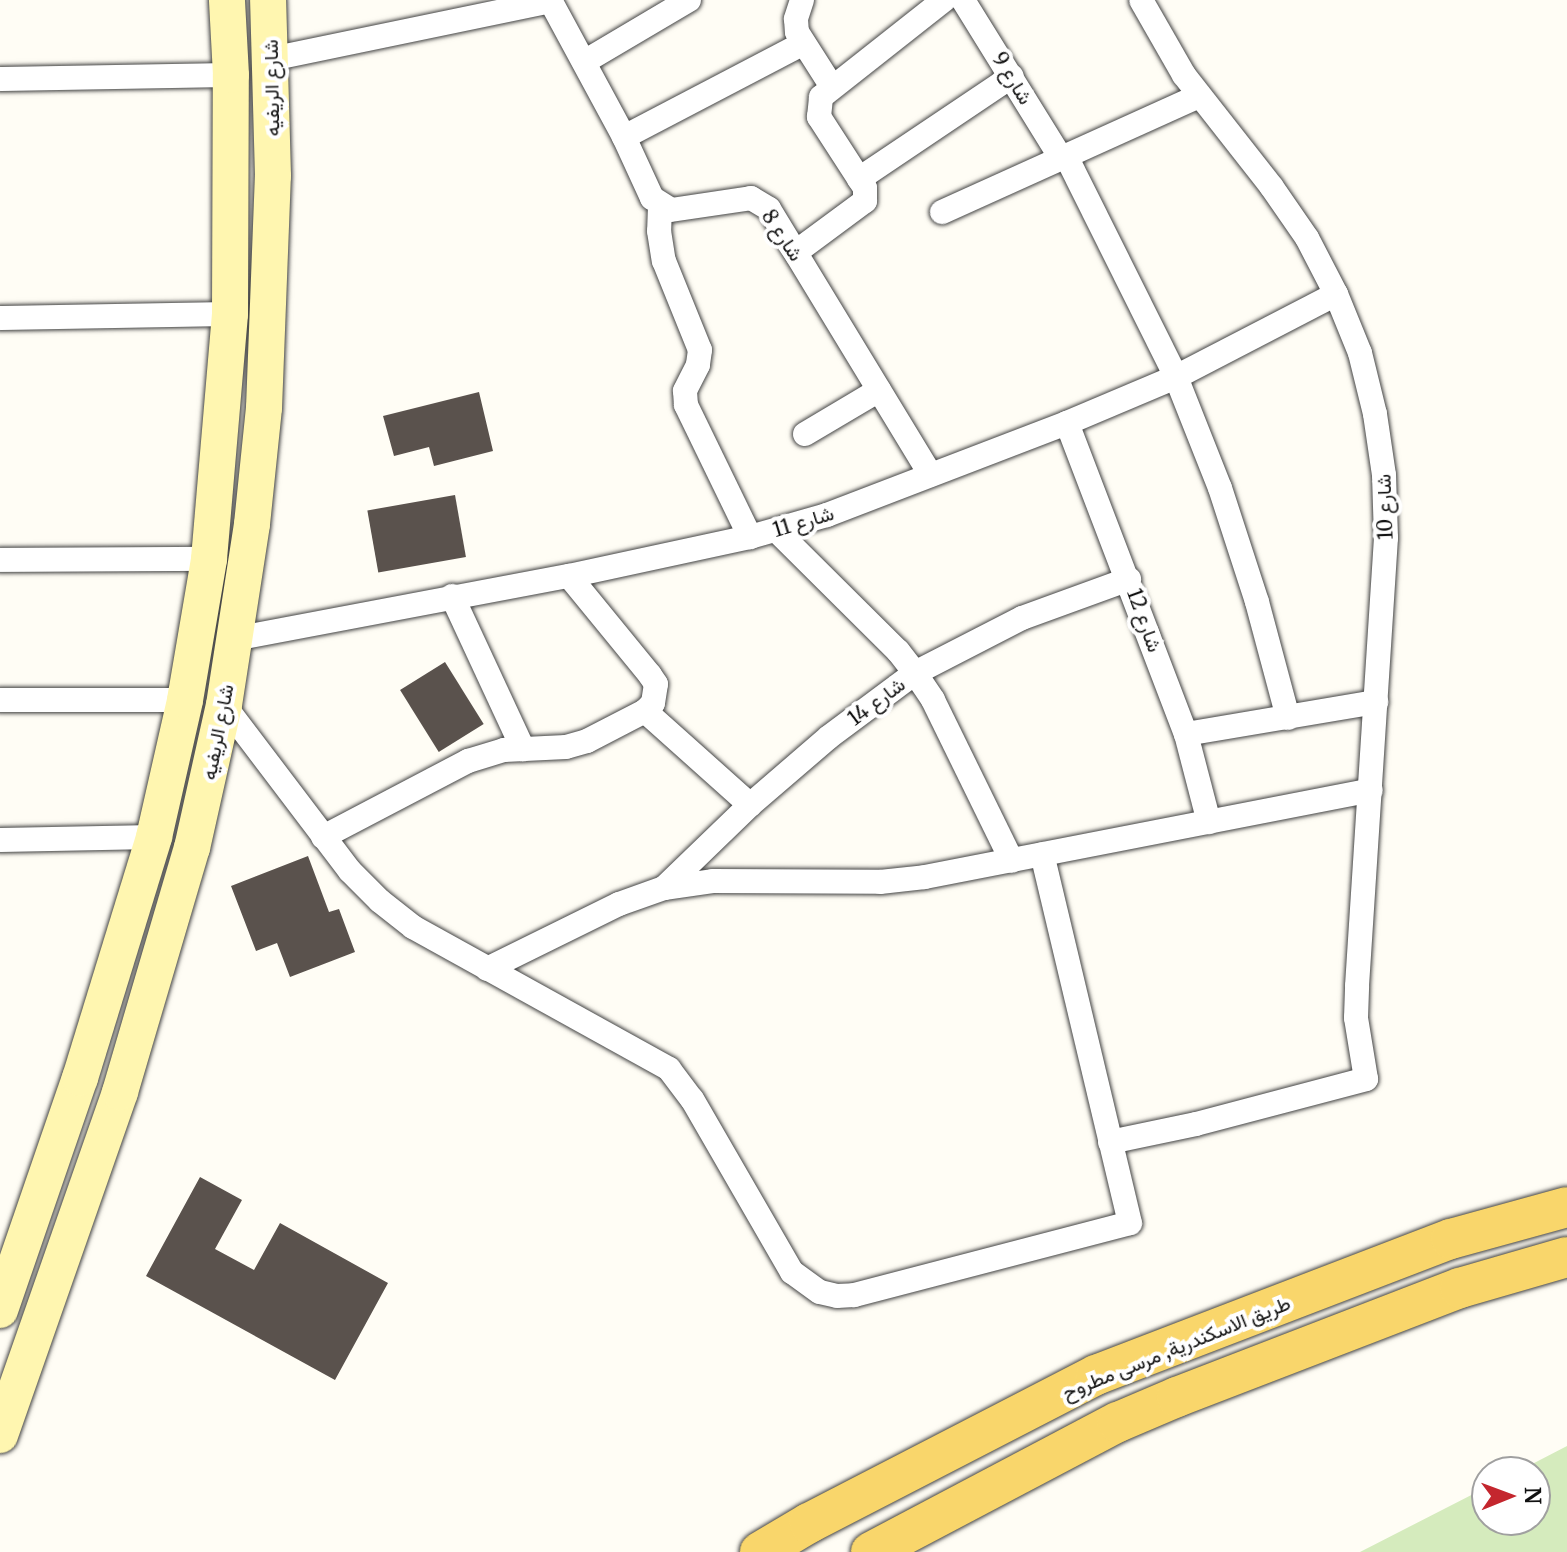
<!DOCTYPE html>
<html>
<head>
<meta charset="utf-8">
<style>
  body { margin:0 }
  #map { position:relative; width:1567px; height:1552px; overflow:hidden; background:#fffdf5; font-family:Merriweather,Vazirmatn,serif }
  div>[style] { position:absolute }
  .green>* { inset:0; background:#d5ebbd }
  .building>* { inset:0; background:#5a524d; transform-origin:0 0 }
  .roads { filter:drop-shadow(0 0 2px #444) drop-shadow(0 0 2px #444) }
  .street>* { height:24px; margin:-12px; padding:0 12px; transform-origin:12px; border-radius:12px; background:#fff }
  .secondary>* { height:36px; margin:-18px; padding:0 18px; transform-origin:18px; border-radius:18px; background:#fff6b0 }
  .primary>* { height:40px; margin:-20px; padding:0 20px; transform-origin:20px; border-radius:20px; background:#f9d66b }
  span { translate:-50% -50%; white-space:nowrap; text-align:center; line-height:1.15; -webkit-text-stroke:8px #fff; paint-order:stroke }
  .street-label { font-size:20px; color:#111 }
  .north { position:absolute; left:1471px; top:1456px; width:80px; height:80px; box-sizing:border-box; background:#fff; border:2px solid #a0a0a0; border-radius:50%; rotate:89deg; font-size:22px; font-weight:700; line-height:32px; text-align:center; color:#111 }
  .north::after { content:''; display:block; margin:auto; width:28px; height:36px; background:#c4262e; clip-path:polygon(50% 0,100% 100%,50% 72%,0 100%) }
</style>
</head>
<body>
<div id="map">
  <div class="green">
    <i style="clip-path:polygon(1567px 1446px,1567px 1552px,1360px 1552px,1487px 1487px,1487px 1520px,1535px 1520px,1535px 1472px,1517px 1472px)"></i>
  </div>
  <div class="building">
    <i style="clip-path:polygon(479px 392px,493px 451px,434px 466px,429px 447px,394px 456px,383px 416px)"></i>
    <i style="left:455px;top:495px;width:63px;height:89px;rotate:80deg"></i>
    <i style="left:445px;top:662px;width:73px;height:53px;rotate:58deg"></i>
    <i style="clip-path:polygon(308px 856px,329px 912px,339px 909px,355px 952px,290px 977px,277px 943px,256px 951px,231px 886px)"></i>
    <i style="clip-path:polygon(200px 1177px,242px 1200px,215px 1249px,254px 1270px,280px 1223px,388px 1283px,335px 1380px,146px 1276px)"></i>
  </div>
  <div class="roads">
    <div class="street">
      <i style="left:550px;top:0;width:156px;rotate:61.6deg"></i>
      <i style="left:624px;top:137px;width:67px;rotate:65.3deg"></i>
      <i style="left:652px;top:198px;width:22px;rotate:32deg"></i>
      <i style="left:671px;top:210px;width:81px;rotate:-8.5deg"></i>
      <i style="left:751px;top:198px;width:21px;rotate:31deg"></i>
      <i style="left:769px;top:209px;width:311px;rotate:58.7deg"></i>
      <i style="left:802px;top:0;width:20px;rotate:108deg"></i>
      <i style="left:796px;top:19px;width:13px;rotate:86deg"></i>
      <i style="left:797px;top:32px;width:65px;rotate:57.5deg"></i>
      <i style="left:963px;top:0;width:186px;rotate:58.2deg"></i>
      <i style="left:271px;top:59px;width:286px;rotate:-11.7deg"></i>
      <i style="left:584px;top:62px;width:122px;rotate:-30.6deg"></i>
      <i style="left:0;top:79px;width:231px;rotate:-1deg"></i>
      <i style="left:624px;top:137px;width:201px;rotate:-27.6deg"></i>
      <i style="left:1066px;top:156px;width:247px;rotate:63.5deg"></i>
      <i style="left:1176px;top:377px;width:119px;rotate:68.4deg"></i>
      <i style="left:1220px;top:488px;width:120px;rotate:72deg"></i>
      <i style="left:1257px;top:602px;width:120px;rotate:75deg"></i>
      <i style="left:859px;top:179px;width:184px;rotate:-33.9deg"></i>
      <i style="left:660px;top:206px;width:25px;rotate:92deg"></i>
      <i style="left:659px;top:231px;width:30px;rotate:81deg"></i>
      <i style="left:664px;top:261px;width:96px;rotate:68deg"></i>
      <i style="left:700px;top:350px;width:15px;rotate:98deg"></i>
      <i style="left:698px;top:365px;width:29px;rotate:117deg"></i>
      <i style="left:685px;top:391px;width:14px;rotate:86deg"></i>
      <i style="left:686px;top:405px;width:147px;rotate:64.1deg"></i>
      <i style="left:942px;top:212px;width:282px;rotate:-24.3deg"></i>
      <i style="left:796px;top:252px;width:86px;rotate:-36.5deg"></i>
      <i style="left:865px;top:201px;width:13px;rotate:-90deg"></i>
      <i style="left:865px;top:188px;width:85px;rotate:-122.9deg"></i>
      <i style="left:819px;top:117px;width:20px;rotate:-84deg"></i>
      <i style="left:821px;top:97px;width:157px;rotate:-38.3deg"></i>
      <i style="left:0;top:318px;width:230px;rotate:-1deg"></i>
      <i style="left:1067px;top:423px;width:333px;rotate:69.1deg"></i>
      <i style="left:1186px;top:734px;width:91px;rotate:75.4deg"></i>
      <i style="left:805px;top:434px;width:86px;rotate:-30.7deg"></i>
      <i style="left:776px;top:530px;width:172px;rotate:44.8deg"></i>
      <i style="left:898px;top:651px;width:28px;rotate:52deg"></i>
      <i style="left:915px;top:673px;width:32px;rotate:56deg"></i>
      <i style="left:933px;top:700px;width:179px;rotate:63.9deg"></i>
      <i style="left:0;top:560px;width:209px;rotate:-0.3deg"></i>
      <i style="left:452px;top:596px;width:169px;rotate:65.1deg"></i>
      <i style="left:234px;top:639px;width:341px;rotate:-10.7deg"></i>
      <i style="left:569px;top:576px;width:185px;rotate:-12.2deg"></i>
      <i style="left:750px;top:537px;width:80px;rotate:-15.9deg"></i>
      <i style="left:827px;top:515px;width:257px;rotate:-21deg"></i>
      <i style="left:1067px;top:423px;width:118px;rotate:-22.9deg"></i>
      <i style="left:1176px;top:377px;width:180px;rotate:-27.4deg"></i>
      <i style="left:0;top:700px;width:185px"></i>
      <i style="left:224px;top:705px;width:208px;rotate:52.8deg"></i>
      <i style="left:350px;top:871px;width:42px;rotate:45deg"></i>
      <i style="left:380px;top:901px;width:42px;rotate:38.2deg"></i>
      <i style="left:413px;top:927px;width:293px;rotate:29deg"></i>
      <i style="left:669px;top:1069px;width:38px;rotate:53deg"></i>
      <i style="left:692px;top:1099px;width:200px;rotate:60deg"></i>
      <i style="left:792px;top:1272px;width:34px;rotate:36deg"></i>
      <i style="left:820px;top:1292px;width:17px;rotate:13deg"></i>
      <i style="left:837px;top:1296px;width:17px;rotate:-3deg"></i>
      <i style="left:854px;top:1295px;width:285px;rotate:-14.6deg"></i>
      <i style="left:1130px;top:1223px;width:379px;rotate:-103.4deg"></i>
      <i style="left:645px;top:711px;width:141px;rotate:41.8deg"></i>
      <i style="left:1186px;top:734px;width:193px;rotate:-9.6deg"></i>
      <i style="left:323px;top:837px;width:164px;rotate:-27.7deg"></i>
      <i style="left:468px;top:761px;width:38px;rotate:-17deg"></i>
      <i style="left:504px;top:750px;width:62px;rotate:-2.8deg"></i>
      <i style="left:566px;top:747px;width:22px;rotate:-16deg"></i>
      <i style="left:587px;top:741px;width:65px;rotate:-27.3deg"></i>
      <i style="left:645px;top:711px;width:11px;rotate:-45deg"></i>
      <i style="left:653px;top:703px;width:19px;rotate:-81deg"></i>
      <i style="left:656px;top:684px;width:11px;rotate:-124deg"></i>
      <i style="left:650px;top:675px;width:128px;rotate:-129.3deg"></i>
      <i style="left:0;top:840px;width:154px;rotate:-1.1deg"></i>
      <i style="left:664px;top:888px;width:120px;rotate:-44deg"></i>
      <i style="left:750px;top:805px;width:104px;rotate:-40.7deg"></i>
      <i style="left:829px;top:737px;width:107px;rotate:-36.7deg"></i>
      <i style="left:915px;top:673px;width:120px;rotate:-27.2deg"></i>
      <i style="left:1022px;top:618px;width:114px;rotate:-20deg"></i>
      <i style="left:487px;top:969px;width:147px;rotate:-26.2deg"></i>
      <i style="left:619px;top:904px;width:48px;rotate:-19.6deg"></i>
      <i style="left:664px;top:888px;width:49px;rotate:-8.1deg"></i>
      <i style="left:713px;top:881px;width:167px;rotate:0.3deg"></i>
      <i style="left:880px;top:882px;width:45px;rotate:-6.3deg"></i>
      <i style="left:925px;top:877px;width:454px;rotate:-11deg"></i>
      <i style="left:1110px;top:1142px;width:88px;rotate:-11.8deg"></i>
      <i style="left:1196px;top:1124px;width:176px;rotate:-14.8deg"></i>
      <i style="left:1366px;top:1079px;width:62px;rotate:-99.3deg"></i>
      <i style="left:1356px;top:1018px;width:32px;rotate:-88deg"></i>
      <i style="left:1357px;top:986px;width:449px;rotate:-86.3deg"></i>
      <i style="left:1386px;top:538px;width:63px;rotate:-91.8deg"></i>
      <i style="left:1384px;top:475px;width:62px;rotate:-98.4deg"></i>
      <i style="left:1375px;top:414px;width:63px;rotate:-103.8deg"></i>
      <i style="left:1360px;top:353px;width:64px;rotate:-112.1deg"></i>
      <i style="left:1336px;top:294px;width:63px;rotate:-117.4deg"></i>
      <i style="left:1307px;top:238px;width:63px;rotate:-124.7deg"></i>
      <i style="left:1271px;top:186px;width:141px;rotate:-128.1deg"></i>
      <i style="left:1184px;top:75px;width:86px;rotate:-119.8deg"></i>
    </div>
    <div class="secondary">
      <i style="left:0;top:1310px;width:245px;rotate:-71deg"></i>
      <i style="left:80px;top:1078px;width:252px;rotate:-72.9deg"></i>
      <i style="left:154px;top:837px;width:140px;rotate:-77.2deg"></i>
      <i style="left:185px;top:700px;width:143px;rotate:-80.3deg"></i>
      <i style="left:209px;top:559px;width:246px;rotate:-85.1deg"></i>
      <i style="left:230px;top:314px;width:239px;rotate:-89.8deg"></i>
      <i style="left:231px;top:75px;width:75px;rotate:-93.1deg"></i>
      <i style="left:0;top:1435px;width:363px;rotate:-70.7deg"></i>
      <i style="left:120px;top:1092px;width:254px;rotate:-73.6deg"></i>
      <i style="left:192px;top:848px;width:147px;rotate:-77.4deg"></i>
      <i style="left:224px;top:705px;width:183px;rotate:-81.2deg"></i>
      <i style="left:252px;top:524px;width:117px;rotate:-84.1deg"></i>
      <i style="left:264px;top:408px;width:232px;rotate:-87.8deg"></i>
      <i style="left:273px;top:176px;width:176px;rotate:-91.6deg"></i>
    </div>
    <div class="primary">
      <i style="left:760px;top:1552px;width:57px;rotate:-30.6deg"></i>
      <i style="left:809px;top:1523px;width:323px;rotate:-27.3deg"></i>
      <i style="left:1096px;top:1375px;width:380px;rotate:-21deg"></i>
      <i style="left:1451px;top:1239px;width:120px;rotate:-15.4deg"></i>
      <i style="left:871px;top:1552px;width:279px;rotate:-27.8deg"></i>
      <i style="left:1118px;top:1422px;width:64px;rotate:-23deg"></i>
      <i style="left:1177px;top:1397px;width:303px;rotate:-21.1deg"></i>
      <i style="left:1460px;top:1288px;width:111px;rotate:-16.2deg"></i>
    </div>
  </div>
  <div class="street-label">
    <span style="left:1013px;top:78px;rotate:58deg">شارع 9</span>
    <span style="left:271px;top:88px;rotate:-91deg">شارع الريفيه</span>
    <span style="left:783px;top:235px;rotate:56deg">شارع 8</span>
    <span style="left:1384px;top:507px;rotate:-92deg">شارع 10</span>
    <span style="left:803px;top:521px;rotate:-17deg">شارع 11</span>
    <span style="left:1145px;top:620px;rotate:70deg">شارع 12</span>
    <span style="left:876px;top:701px;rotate:-37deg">شارع 14</span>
    <span style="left:217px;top:732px;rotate:-79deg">شارع الريفيه</span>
    <span style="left:1176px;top:1347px;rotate:-22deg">طريق الاسكندرية, مرسى مطروح</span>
  </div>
  <div class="north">N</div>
</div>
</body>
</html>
